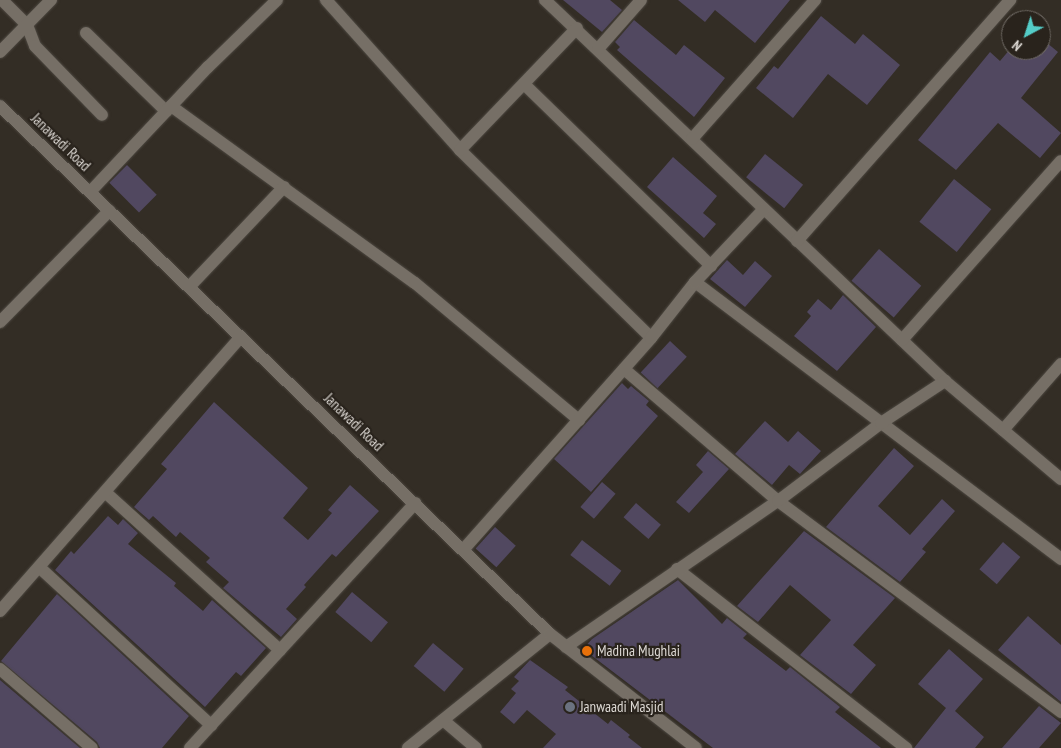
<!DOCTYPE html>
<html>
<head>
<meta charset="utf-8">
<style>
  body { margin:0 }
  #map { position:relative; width:1061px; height:748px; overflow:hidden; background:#332d25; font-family:"PT Sans Narrow",sans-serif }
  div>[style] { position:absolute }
  .building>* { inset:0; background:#514860; transform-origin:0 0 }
  .roads { filter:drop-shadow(0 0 1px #4d4841) drop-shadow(0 0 1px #4d4841) }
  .minor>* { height:12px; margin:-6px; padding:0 6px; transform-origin:6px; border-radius:6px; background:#766f66 }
  .tertiary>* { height:12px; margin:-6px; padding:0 6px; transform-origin:6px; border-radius:6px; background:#766f66 }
  .dots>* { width:14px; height:14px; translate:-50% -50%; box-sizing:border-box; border:2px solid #29231c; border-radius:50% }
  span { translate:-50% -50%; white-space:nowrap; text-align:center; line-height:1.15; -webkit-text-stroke:4.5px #29231c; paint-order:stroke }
  .street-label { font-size:15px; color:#ddd9d4 }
  .poi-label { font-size:15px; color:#ddd9d4 }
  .left { translate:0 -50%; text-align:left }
  .north { position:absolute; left:1001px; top:10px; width:50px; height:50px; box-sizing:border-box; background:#29231c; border:1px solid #716c66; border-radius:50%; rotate:220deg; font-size:14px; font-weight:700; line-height:20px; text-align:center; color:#ddd9d4 }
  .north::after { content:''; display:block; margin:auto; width:18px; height:22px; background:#54cdc8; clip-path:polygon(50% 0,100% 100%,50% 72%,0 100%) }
</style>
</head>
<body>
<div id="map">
  <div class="building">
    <i style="clip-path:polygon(563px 0,610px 0,622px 10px,602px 32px)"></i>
    <i style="clip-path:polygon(678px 0,790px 0,755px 43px,715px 10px,705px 22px)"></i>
    <i style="clip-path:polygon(821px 16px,855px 44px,863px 34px,900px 65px,867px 105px,828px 74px,793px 118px,756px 88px,774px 66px,778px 69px)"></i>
    <i style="clip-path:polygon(634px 20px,676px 55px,684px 45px,725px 78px,694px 117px,617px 50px,620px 47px,615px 42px)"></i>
    <i style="clip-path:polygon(1041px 38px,1058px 52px,1021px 98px,1061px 133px,1040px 158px,998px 123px,956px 170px,918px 140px,990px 52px,1000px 61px,1011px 48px,1041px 50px)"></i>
    <i style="left:765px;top:154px;width:49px;height:30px;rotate:39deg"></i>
    <i style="clip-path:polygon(673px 157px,717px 196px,703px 213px,716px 224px,704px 238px,647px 187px)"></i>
    <i style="left:127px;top:165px;width:42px;height:25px;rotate:45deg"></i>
    <i style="left:954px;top:179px;width:48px;height:55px;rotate:39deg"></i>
    <i style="left:879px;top:249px;width:56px;height:42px;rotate:41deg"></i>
    <i style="clip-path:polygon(727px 260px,743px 275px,755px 261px,772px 276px,745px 307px,710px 279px)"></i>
    <i style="clip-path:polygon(843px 295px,876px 327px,837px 371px,794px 336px,811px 316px,807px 312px,818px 299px,831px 310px)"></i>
    <i style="left:670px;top:341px;width:23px;height:43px;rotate:43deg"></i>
    <i style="clip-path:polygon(622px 383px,628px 389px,631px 386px,649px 401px,646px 405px,658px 416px,591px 492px,554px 459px)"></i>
    <i style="clip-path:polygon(214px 402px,308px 488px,283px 518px,308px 540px,332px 513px,328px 510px,350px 485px,379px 511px,336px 557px,332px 554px,304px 585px,306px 587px,286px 609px,297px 619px,281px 637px,223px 588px,229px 582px,206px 562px,210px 558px,180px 532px,176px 537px,153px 516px,149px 520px,134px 507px,167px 469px,161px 464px)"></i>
    <i style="clip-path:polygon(765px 421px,788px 442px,798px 431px,821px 451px,800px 474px,789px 465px,772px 485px,735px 454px)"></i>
    <i style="clip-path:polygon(894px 448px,914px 466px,878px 506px,910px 535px,942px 499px,955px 511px,922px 549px,926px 552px,900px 582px,826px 527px)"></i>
    <i style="clip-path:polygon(708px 451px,729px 469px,689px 513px,676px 502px,703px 472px,696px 465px)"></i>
    <i style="left:602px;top:482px;width:18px;height:33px;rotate:41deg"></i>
    <i style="left:636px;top:503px;width:33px;height:19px;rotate:41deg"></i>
    <i style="clip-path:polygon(108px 516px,118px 525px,123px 519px,138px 533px,128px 544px,176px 583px,174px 586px,203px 611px,212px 600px,266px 648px,241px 676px,236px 672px,205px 707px,55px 570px,71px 551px,74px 554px)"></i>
    <i style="left:495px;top:527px;width:28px;height:29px;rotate:42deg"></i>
    <i style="clip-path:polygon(804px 531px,895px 598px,853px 645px,876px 665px,851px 694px,800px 655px,831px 620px,790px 585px,758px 622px,737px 606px)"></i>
    <i style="left:582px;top:540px;width:50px;height:19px;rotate:38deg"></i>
    <i style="left:1003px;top:542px;width:23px;height:36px;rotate:41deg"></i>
    <i style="clip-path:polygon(678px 580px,722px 624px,727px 618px,747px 634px,743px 638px,786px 671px,790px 667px,840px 707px,835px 712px,881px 748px,713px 748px,583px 649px,592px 639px)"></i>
    <i style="left:352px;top:592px;width:47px;height:26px;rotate:40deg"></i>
    <i style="clip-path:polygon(57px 594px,189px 716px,162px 748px,100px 748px,97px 742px,1px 661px)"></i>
    <i style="clip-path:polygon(1028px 616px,1061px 645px,1061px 702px,998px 650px)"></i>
    <i style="left:433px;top:643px;width:40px;height:30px;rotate:40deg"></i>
    <i style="clip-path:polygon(949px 649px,983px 679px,955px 711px,984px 737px,975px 748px,914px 748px,946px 708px,918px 684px)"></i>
    <i style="clip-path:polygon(530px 660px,568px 687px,565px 690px,608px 724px,611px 720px,630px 735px,628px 737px,642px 748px,543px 748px,556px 734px,527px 710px,514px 724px,500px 712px,516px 693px,511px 689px,519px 681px,514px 677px)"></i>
    <i style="clip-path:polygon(0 680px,80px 748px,0 748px)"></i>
    <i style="clip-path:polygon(1039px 706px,1061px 723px,1039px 748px,1002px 748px)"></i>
  </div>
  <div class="roads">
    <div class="minor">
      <i style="left:2px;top:0;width:35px;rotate:45deg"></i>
      <i style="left:27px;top:25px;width:22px;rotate:69deg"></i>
      <i style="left:35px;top:46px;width:96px;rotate:45.8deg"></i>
      <i style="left:326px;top:0;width:201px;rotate:48.2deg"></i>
      <i style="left:460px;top:150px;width:268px;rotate:44.5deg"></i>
      <i style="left:545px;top:0;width:552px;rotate:43.61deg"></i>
      <i style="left:945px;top:381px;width:152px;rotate:40.2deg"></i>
      <i style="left:86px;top:33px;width:112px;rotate:44.3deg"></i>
      <i style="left:598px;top:49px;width:65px;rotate:-48.7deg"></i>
      <i style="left:524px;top:84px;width:261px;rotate:44.2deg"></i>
      <i style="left:171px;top:106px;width:301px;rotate:36deg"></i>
      <i style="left:415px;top:283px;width:214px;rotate:39.9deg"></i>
      <i style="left:692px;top:139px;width:186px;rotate:-48.5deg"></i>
      <i style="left:460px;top:150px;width:169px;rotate:-46.2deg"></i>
      <i style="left:90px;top:192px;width:172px;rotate:-46.7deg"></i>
      <i style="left:208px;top:67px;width:96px;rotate:-44.2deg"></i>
      <i style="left:797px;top:241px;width:322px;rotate:-48.5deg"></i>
      <i style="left:695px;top:282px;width:459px;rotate:37.1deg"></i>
      <i style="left:189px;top:287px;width:138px;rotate:-46.5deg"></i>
      <i style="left:0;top:322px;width:156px;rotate:-45.5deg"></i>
      <i style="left:902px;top:340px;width:239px;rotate:-48.4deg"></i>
      <i style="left:624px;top:369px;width:203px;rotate:40.6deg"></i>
      <i style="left:778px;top:501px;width:353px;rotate:36.7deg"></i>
      <i style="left:1003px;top:430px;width:88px;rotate:-48.7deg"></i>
      <i style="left:105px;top:492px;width:236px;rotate:42.1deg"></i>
      <i style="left:463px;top:550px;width:283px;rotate:-48.4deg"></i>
      <i style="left:651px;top:338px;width:71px;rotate:-51.8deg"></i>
      <i style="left:695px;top:282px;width:100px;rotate:-46.6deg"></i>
      <i style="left:39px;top:567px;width:234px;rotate:42.6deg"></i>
      <i style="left:677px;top:569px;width:291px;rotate:38deg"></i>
      <i style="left:0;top:611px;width:365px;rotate:-48.7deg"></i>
      <i style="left:566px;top:647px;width:257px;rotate:-34.6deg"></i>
      <i style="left:778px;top:501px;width:129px;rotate:-37.1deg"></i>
      <i style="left:881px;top:423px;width:77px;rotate:-33.3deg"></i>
      <i style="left:0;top:669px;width:121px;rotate:40.7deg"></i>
      <i style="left:443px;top:720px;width:43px;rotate:40.3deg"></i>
      <i style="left:190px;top:748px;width:333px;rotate:-47.4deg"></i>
      <i style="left:408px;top:748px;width:182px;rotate:-38.8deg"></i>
    </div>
    <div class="tertiary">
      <i style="left:0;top:52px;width:73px;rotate:-45.6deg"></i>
      <i style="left:0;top:106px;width:762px;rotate:43.83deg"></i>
      <i style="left:550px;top:634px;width:185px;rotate:38deg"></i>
    </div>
  </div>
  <div class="dots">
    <i style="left:587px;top:651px;background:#e8710a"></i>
    <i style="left:570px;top:707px;background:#6b7280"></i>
  </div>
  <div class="street-label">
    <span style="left:61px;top:142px;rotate:44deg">Janawadi Road</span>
    <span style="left:354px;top:422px;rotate:44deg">Janawadi Road</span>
  </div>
  <div class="poi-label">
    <span class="left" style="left:597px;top:651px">Madina Mughlai</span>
    <span class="left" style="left:580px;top:707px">Janwaadi Masjid</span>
  </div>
  <div class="north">N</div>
</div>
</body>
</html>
